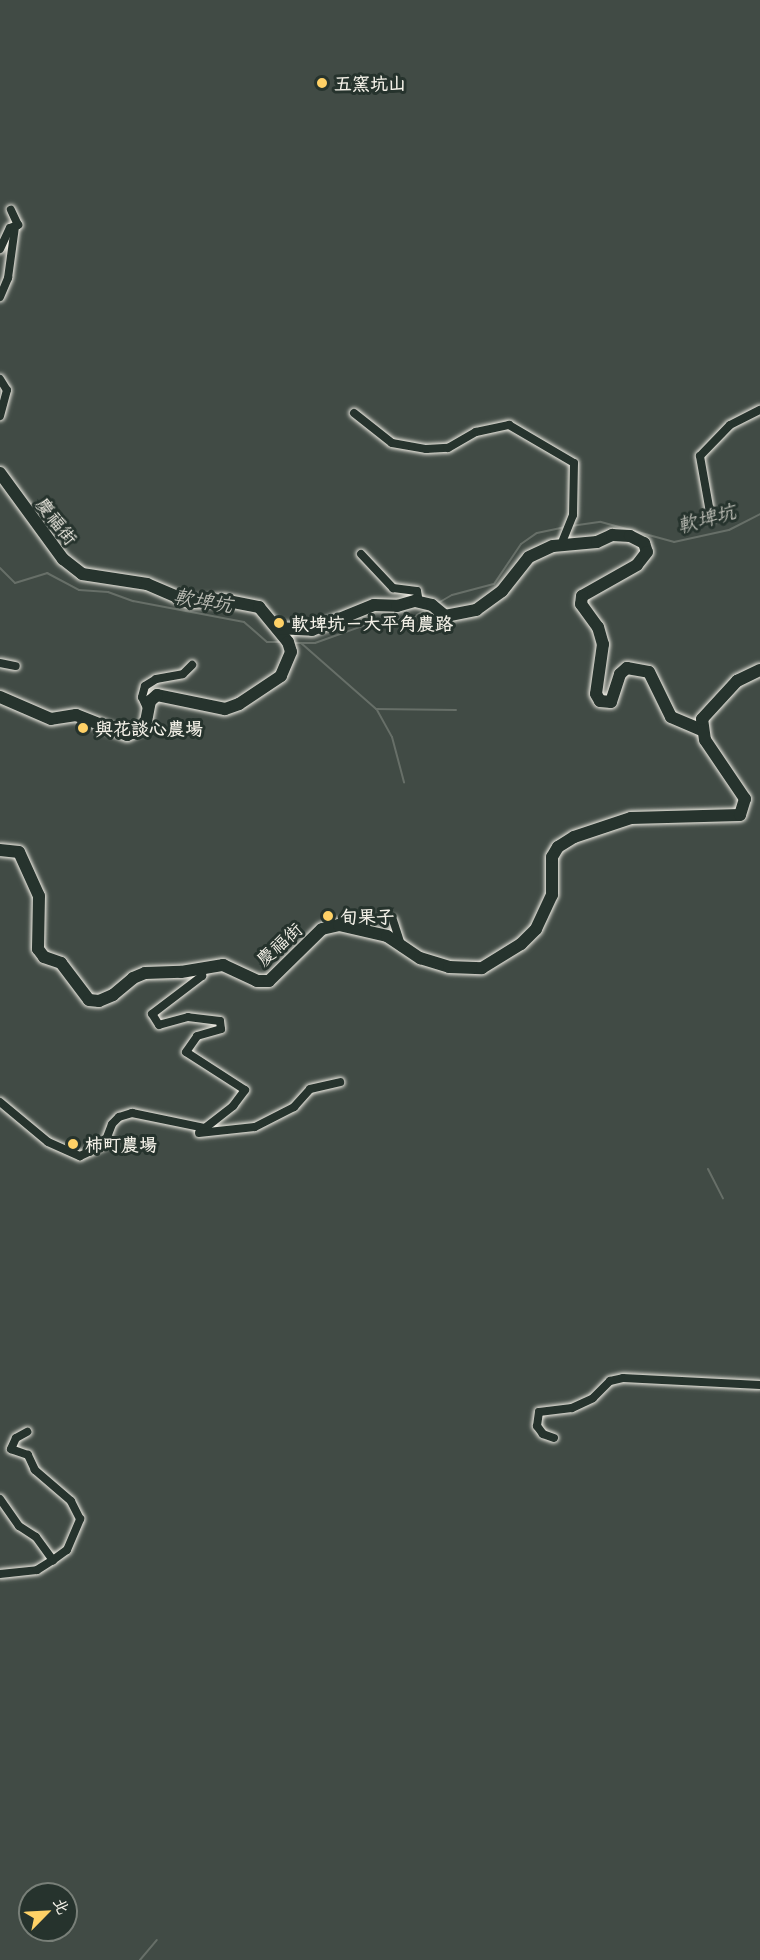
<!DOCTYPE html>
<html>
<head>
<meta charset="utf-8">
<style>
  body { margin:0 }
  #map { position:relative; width:760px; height:1960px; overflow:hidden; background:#26332d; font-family:"Playpen Sans","LXGW WenKai TC",sans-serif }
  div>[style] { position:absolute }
  .green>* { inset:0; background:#414b45 }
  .stream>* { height:2px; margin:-1px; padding:0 1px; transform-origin:1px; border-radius:1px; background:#676f68 }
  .roads { filter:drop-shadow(0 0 2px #f4f1e8) drop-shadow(0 0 2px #f4f1e8) }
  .street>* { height:8px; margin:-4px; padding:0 4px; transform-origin:4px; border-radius:4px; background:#26332d }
  .secondary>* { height:12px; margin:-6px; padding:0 6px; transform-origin:6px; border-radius:6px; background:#26332d }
  .dots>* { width:16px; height:16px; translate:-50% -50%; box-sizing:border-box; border:3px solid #26332d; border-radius:50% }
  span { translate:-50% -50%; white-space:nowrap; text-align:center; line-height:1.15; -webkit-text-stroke:6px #26332d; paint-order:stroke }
  .poi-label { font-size:18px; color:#f4f1e8; font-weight:700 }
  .left { translate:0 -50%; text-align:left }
  .street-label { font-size:18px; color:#f4f1e8 }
  .water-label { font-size:20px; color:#bcbdb5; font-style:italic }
  .north { position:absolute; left:18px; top:1882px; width:60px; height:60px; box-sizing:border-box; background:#26332d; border:2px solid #787f78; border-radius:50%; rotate:66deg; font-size:16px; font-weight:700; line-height:24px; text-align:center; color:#f4f1e8 }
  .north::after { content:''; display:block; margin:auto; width:21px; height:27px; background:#ffd166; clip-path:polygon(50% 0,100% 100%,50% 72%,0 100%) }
</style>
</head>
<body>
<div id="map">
  <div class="green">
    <i style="clip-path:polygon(evenodd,0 0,760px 0,760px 1960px,0 1960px,0 0,30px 1894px,66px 1894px,66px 1930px,30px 1930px,30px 1894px)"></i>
  </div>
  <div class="stream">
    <i style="left:571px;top:526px;width:30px;rotate:-8deg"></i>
    <i style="left:601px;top:522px;width:76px;rotate:15.3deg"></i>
    <i style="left:674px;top:542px;width:56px;rotate:-12.3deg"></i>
    <i style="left:729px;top:530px;width:35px;rotate:-27deg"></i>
    <i style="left:0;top:568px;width:21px;rotate:45deg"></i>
    <i style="left:15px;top:583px;width:34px;rotate:-17deg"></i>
    <i style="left:47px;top:573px;width:36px;rotate:28deg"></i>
    <i style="left:79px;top:590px;width:29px;rotate:4deg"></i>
    <i style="left:108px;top:592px;width:27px;rotate:20deg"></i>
    <i style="left:133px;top:601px;width:113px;rotate:10.7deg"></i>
    <i style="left:244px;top:622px;width:30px;rotate:41deg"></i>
    <i style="left:267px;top:642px;width:14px"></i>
    <i style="left:438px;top:603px;width:16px;rotate:-30deg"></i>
    <i style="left:452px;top:595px;width:43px;rotate:-14.7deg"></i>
    <i style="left:494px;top:584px;width:48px;rotate:-56deg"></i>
    <i style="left:521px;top:544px;width:19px;rotate:-35deg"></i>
    <i style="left:537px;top:533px;width:29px;rotate:-12deg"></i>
    <i style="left:293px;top:643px;width:22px"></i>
    <i style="left:315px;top:643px;width:59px;rotate:-19.7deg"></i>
    <i style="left:371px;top:623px;width:42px;rotate:-8.1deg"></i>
    <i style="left:413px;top:617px;width:17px;rotate:-28deg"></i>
    <i style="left:301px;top:643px;width:100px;rotate:41.3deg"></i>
    <i style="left:376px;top:709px;width:80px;rotate:0.7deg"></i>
    <i style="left:377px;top:710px;width:31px;rotate:61deg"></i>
    <i style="left:392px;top:737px;width:47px;rotate:75.1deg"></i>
    <i style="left:708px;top:1169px;width:33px;rotate:63deg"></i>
    <i style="left:140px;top:1960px;width:26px;rotate:-50deg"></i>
  </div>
  <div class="roads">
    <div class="street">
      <i style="left:0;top:249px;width:23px;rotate:-65deg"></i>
      <i style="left:10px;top:228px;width:9px;rotate:-21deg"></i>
      <i style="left:18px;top:225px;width:17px;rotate:-115deg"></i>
      <i style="left:0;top:297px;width:21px;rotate:-67deg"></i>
      <i style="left:8px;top:278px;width:51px;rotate:-82.2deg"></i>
      <i style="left:0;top:379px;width:13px;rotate:58deg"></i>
      <i style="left:7px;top:390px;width:27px;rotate:105deg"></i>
      <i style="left:354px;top:413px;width:48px;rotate:38.3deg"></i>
      <i style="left:392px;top:443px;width:35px;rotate:10deg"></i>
      <i style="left:426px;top:449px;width:22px;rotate:-3deg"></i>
      <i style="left:448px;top:448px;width:32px;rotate:-30deg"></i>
      <i style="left:476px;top:432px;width:34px;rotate:-12deg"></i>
      <i style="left:509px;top:425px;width:75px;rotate:30.3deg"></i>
      <i style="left:574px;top:463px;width:52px;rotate:91.1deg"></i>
      <i style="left:573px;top:515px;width:32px;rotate:112deg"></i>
      <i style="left:711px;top:518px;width:63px;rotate:-100.1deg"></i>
      <i style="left:700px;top:456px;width:43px;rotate:-45.9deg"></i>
      <i style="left:730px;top:425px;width:34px;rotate:-27deg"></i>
      <i style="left:361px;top:554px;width:47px;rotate:46.7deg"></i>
      <i style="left:393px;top:588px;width:24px;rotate:7deg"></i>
      <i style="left:417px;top:591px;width:11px;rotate:80deg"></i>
      <i style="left:0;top:663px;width:16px;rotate:11deg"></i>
      <i style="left:148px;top:710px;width:14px;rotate:-115deg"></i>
      <i style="left:142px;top:697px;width:11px;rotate:-75deg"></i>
      <i style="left:145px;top:686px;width:13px;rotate:-32deg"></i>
      <i style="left:156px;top:679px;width:27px;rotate:-10deg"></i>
      <i style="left:183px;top:674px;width:13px;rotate:-45deg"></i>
      <i style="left:393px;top:920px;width:29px;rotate:72deg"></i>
      <i style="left:0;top:1102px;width:62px;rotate:39.8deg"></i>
      <i style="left:48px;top:1142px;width:35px;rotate:24deg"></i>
      <i style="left:80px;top:1156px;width:26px;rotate:-25deg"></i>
      <i style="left:104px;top:1145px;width:22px;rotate:-69deg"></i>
      <i style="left:112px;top:1124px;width:10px;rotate:-45deg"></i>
      <i style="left:119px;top:1117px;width:14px;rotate:-17deg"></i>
      <i style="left:132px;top:1113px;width:75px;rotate:11.6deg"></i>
      <i style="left:205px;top:1128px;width:36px;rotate:-38deg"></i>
      <i style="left:233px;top:1106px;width:20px;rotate:-53deg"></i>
      <i style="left:245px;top:1090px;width:70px;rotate:-147.2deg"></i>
      <i style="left:186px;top:1052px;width:19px;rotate:-55deg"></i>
      <i style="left:197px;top:1036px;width:25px;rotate:-16deg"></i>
      <i style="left:221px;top:1029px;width:8px;rotate:-97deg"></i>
      <i style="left:220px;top:1021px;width:32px;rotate:-173deg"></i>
      <i style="left:188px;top:1017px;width:30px;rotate:165deg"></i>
      <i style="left:159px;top:1025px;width:13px;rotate:-122deg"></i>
      <i style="left:152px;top:1014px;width:63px;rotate:-37.2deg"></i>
      <i style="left:202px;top:976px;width:9px;rotate:-84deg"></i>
      <i style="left:199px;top:1133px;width:56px;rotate:-6.1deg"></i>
      <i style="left:255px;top:1127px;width:44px;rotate:-27.1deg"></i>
      <i style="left:294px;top:1107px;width:24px;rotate:-48deg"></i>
      <i style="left:310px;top:1089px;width:31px;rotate:-13deg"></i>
      <i style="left:554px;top:1438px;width:12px;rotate:-160deg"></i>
      <i style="left:543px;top:1434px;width:10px;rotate:-127deg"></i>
      <i style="left:537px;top:1426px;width:14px;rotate:-82deg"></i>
      <i style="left:539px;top:1412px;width:33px;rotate:-7deg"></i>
      <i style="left:572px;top:1408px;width:23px;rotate:-25deg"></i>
      <i style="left:593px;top:1398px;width:24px;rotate:-45deg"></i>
      <i style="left:610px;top:1381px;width:13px;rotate:-13deg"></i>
      <i style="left:623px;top:1378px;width:137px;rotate:2.9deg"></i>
      <i style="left:0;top:1499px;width:33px;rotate:55deg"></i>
      <i style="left:19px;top:1526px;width:20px;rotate:33deg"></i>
      <i style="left:36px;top:1537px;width:29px;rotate:54deg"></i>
      <i style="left:0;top:1574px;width:37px;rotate:-6deg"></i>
      <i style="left:37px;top:1570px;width:19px;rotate:-32deg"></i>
      <i style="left:53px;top:1560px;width:17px;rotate:-36deg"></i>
      <i style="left:67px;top:1550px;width:34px;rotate:-67deg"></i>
      <i style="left:80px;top:1519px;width:20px;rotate:-117deg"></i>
      <i style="left:71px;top:1501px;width:48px;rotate:-139.3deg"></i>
      <i style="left:35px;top:1470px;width:17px;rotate:-115deg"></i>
      <i style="left:28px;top:1455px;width:18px;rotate:-161deg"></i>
      <i style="left:11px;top:1449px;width:12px;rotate:-66deg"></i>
      <i style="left:16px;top:1438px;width:13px;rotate:-29deg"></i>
    </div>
    <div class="secondary">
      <i style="left:0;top:473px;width:107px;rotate:53.8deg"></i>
      <i style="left:63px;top:559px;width:24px;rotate:38deg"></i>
      <i style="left:82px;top:574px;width:66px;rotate:8.7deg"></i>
      <i style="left:147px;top:584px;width:46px;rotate:23.2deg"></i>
      <i style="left:189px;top:602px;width:34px;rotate:-3deg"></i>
      <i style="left:223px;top:600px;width:37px;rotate:11deg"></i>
      <i style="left:259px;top:607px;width:45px;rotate:50.4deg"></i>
      <i style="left:288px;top:642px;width:10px;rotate:73deg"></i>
      <i style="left:291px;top:652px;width:26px;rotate:113deg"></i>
      <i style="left:281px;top:676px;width:50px;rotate:146.3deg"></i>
      <i style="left:239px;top:704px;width:15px;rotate:160deg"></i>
      <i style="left:225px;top:709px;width:69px;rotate:-168.4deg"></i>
      <i style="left:157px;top:695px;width:9px;rotate:139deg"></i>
      <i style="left:150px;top:701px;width:25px;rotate:101deg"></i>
      <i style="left:145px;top:726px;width:20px;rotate:153deg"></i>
      <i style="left:127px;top:735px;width:55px;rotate:-158.6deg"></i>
      <i style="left:76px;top:715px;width:25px;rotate:171deg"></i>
      <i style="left:51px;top:719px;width:56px;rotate:-156.7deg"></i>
      <i style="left:277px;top:628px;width:35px;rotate:3deg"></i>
      <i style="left:312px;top:630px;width:67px;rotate:-22deg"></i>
      <i style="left:374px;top:605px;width:23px;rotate:2deg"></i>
      <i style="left:397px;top:606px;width:19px;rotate:-16deg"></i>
      <i style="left:415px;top:601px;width:17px;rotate:13deg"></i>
      <i style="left:432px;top:605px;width:17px;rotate:40deg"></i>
      <i style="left:445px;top:616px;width:32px;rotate:-11deg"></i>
      <i style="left:476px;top:610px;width:32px;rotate:-36deg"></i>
      <i style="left:502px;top:591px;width:43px;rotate:-51.5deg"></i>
      <i style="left:529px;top:557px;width:26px;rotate:-25deg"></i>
      <i style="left:553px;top:546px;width:44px;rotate:-5.2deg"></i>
      <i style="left:597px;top:542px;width:17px;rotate:-25deg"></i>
      <i style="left:612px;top:535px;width:18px;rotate:3deg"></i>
      <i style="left:630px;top:536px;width:16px;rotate:27deg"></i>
      <i style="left:644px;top:543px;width:9px;rotate:72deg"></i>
      <i style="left:647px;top:552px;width:16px;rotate:128deg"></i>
      <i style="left:637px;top:565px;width:63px;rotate:150.6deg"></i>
      <i style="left:582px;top:596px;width:8px;rotate:97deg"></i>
      <i style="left:581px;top:604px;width:29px;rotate:54deg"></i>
      <i style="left:598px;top:627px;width:18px;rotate:74deg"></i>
      <i style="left:603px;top:644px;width:50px;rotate:98deg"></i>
      <i style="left:596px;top:694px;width:8px;rotate:60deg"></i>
      <i style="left:600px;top:701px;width:11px;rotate:5deg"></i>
      <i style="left:611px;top:702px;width:29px;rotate:-72deg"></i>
      <i style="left:620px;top:674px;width:9px;rotate:-41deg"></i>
      <i style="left:627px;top:668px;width:22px;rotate:10deg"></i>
      <i style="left:649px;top:672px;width:50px;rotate:63.9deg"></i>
      <i style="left:671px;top:717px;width:33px;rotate:23deg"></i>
      <i style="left:0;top:850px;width:19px;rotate:6deg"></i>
      <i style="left:19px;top:852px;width:48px;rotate:65.6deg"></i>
      <i style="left:39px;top:896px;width:53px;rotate:91.1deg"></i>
      <i style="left:38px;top:949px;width:10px;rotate:53deg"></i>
      <i style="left:44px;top:957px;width:18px;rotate:19deg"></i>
      <i style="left:61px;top:963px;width:46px;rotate:52.9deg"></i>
      <i style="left:89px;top:1000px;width:10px;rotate:6deg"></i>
      <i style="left:99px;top:1001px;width:15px;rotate:-23deg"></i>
      <i style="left:113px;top:995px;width:26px;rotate:-40deg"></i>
      <i style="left:133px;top:978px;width:13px;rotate:-23deg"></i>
      <i style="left:145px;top:973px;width:36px;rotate:-2deg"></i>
      <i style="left:181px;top:972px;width:43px;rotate:-9.5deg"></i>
      <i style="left:223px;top:965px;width:38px;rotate:25deg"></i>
      <i style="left:257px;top:981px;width:12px"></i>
      <i style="left:269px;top:981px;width:74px;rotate:-44.5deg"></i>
      <i style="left:322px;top:929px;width:17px;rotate:-13deg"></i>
      <i style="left:339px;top:925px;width:49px;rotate:12.9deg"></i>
      <i style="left:387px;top:936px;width:40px;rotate:34deg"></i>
      <i style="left:420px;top:958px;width:30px;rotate:17deg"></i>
      <i style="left:449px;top:967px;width:33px;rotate:2deg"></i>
      <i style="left:482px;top:968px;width:46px;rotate:-31.6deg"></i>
      <i style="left:521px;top:944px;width:21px;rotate:-45deg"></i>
      <i style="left:536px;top:929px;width:38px;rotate:-65deg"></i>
      <i style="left:552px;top:895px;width:38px;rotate:-90deg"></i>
      <i style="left:552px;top:857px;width:12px;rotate:-59deg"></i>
      <i style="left:558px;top:847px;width:19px;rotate:-32deg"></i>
      <i style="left:574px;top:837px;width:60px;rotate:-18.4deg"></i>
      <i style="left:631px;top:818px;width:109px;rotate:-1.6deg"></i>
      <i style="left:740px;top:815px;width:17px;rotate:-73deg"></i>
      <i style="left:745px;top:799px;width:71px;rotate:-124.1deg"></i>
      <i style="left:705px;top:740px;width:21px;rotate:-98deg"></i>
      <i style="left:702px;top:719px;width:52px;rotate:-47.4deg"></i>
      <i style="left:737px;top:681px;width:25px;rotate:-26deg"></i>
    </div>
  </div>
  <div class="dots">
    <i style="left:322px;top:83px;background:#ffd166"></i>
    <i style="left:279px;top:623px;background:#ffd166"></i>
    <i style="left:83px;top:728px;background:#ffd166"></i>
    <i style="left:328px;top:916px;background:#ffd166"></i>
    <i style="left:73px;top:1144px;background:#ffd166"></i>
  </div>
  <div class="poi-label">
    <span class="left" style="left:334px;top:83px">五窯坑山</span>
    <span class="left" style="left:291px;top:623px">軟埤坑－大平角農路</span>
    <span class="left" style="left:95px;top:728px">與花談心農場</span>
    <span class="left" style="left:340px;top:916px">旬果子</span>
    <span class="left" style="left:85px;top:1144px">柿町農場</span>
  </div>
  <div class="street-label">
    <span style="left:57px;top:521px;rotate:52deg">慶福街</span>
    <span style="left:279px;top:944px;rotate:-42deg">慶福街</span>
  </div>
  <div class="water-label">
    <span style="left:706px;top:518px;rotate:-15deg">軟埤坑</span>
    <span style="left:203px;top:600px;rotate:10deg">軟埤坑</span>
  </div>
  <div class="north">北</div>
</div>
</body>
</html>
